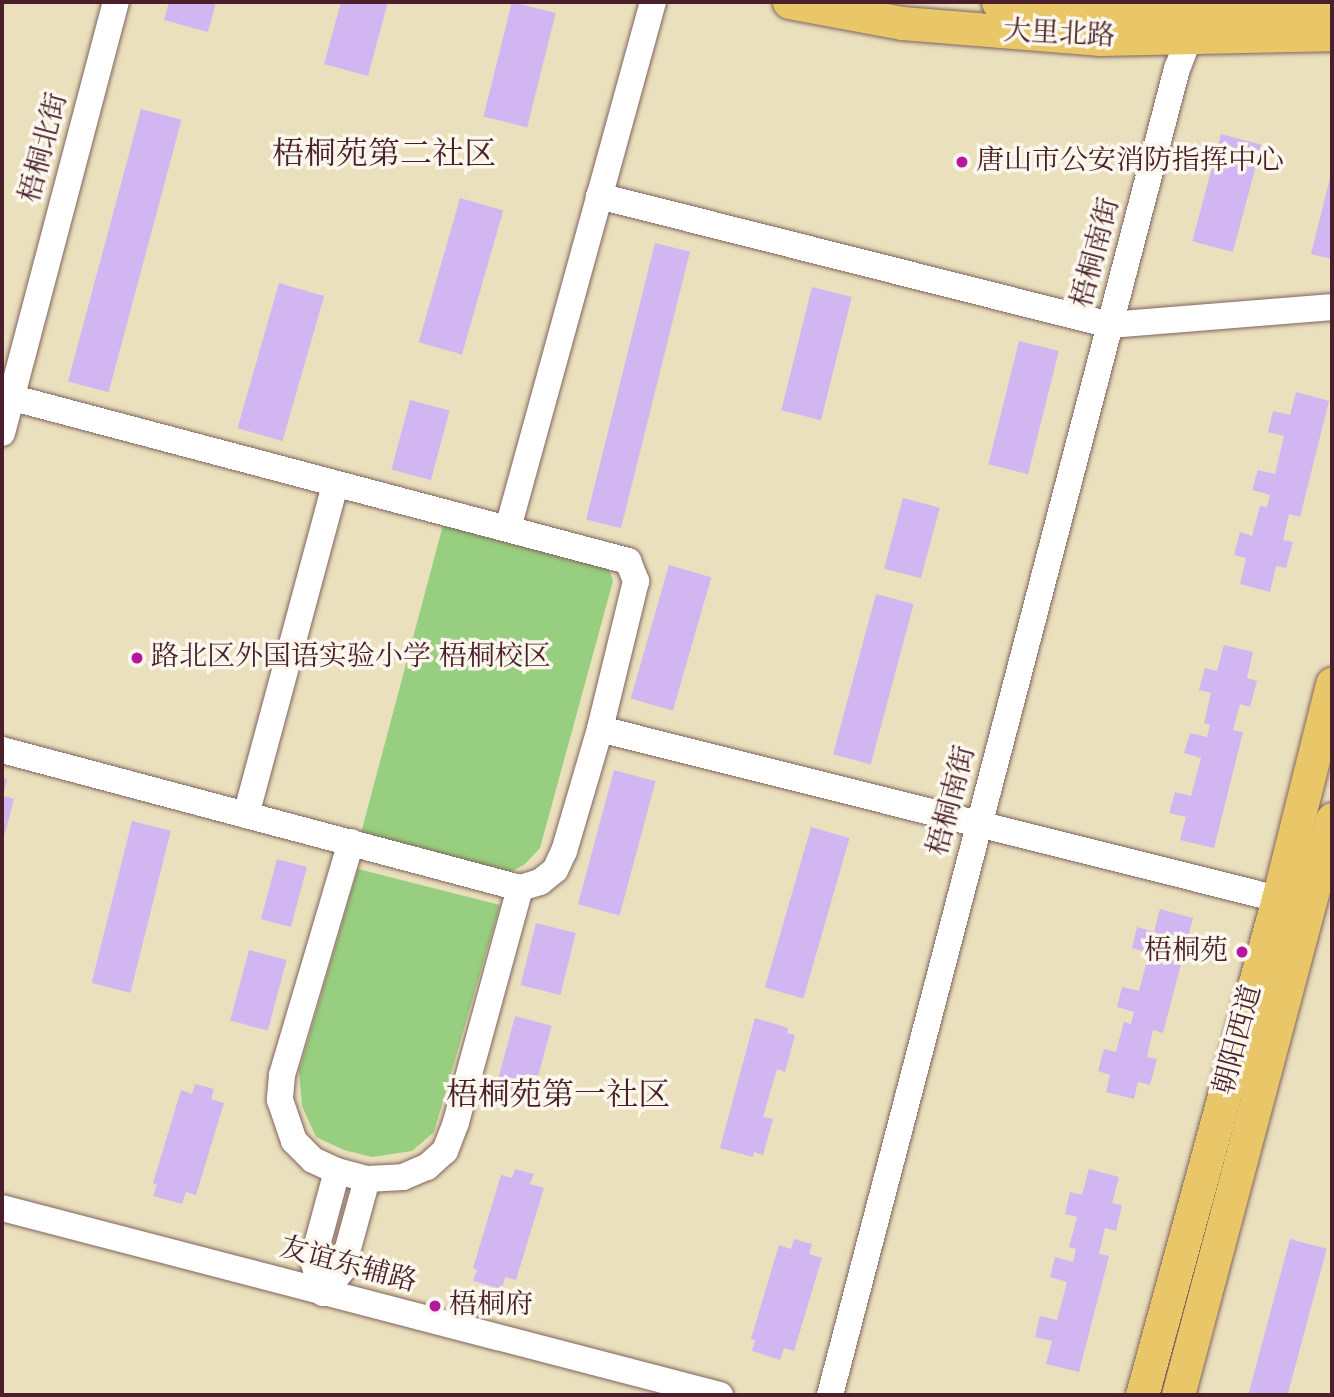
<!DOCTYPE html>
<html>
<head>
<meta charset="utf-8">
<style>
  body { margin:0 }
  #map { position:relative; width:1334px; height:1397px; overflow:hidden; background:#eae0bd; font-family:"Old Standard TT","Noto Serif SC",serif }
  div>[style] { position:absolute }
  .green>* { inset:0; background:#98ce7f }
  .building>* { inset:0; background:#d2b6f2; transform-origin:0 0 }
  .roads { filter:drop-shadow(0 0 2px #82635e) drop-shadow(0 0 2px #82635e) }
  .minor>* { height:26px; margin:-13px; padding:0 13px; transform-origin:13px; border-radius:13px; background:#fff }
  .major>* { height:33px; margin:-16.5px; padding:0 16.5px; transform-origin:16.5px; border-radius:16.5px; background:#e9c769 }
  .dots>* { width:19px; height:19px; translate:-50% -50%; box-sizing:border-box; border:4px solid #fbf7ec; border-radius:50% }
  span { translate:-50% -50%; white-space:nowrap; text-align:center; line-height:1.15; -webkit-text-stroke:7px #fbf7ec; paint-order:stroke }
  .street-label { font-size:28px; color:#4a1f2b }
  .poi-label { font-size:28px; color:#4a1f2b }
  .left { translate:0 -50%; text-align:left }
  .right { translate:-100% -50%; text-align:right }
  .quarter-label { font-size:32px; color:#4a1f2b }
  .frame { position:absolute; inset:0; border:4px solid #4a1f2b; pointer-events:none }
</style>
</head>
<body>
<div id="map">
  <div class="green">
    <i style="clip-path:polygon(443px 525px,609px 569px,613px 581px,540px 848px,524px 865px,508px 873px,361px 833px)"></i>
    <i style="clip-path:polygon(358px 869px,500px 905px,434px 1132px,412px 1151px,372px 1157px,344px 1150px,316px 1137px,302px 1106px,299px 1071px)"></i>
  </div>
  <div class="building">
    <i style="clip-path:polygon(169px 2px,216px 2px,208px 32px,164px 20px)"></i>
    <i style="clip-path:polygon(341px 2px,388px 2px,368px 76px,324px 64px)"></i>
    <i style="left:512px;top:2px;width:45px;height:118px;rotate:14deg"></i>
    <i style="left:141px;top:109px;width:42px;height:282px;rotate:15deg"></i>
    <i style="left:1221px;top:134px;width:42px;height:111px;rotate:15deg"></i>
    <i style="clip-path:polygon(1331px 174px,1332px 174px,1332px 259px,1311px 254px)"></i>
    <i style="left:460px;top:198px;width:45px;height:150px;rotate:16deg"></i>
    <i style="left:655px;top:243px;width:36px;height:285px;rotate:14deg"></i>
    <i style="left:279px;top:283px;width:47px;height:151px;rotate:16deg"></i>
    <i style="left:812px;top:287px;width:41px;height:127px;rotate:14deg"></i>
    <i style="left:1019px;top:341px;width:41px;height:127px;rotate:14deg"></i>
    <i style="clip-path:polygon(1296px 392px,1329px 401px,1300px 517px,1289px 514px,1283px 540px,1293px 542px,1286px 568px,1276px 566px,1270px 592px,1240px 584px,1246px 558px,1234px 555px,1240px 532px,1252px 536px,1260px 506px,1267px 507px,1270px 495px,1252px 490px,1258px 470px,1275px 474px,1284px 436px,1268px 432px,1273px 411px,1290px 415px)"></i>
    <i style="left:410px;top:400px;width:41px;height:72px;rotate:15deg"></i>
    <i style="left:903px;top:498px;width:38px;height:73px;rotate:15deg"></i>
    <i style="left:669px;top:565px;width:44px;height:139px;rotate:16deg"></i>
    <i style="left:876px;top:594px;width:39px;height:166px;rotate:15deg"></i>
    <i style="clip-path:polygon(1224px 645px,1253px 652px,1247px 678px,1257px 681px,1250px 707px,1240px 704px,1233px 730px,1243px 732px,1214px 848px,1180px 840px,1186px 817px,1169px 813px,1175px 792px,1191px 796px,1201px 758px,1184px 753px,1190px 733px,1207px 737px,1210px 725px,1204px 723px,1211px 693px,1199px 690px,1205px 668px,1217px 671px)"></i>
    <i style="left:614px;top:770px;width:43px;height:139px;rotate:15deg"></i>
    <i style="clip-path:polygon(2px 778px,7px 779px,3px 796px,14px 799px,3px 840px)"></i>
    <i style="left:132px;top:821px;width:40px;height:167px;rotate:14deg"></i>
    <i style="left:811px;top:827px;width:40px;height:167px;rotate:16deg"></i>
    <i style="left:277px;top:859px;width:31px;height:62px;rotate:15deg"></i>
    <i style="clip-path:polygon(1160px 909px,1193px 918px,1163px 1033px,1153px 1030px,1147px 1057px,1157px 1059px,1150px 1085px,1138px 1082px,1134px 1099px,1106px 1092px,1110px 1075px,1098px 1071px,1104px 1049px,1116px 1052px,1124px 1022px,1131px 1024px,1134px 1012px,1117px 1007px,1122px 987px,1139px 991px,1149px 953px,1132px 948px,1137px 927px,1154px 932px)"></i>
    <i style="left:536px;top:923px;width:41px;height:64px;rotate:14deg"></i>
    <i style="left:249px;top:950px;width:39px;height:73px;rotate:15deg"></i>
    <i style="left:515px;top:1016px;width:38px;height:73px;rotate:15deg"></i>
    <i style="clip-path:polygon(755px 1018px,788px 1028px,787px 1033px,795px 1035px,785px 1072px,777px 1069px,763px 1117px,773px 1119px,763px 1155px,754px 1152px,753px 1157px,720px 1148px)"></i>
    <i style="clip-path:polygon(195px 1084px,214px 1089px,211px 1099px,224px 1103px,196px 1195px,186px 1192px,182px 1204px,153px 1196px,157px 1185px,153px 1183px,181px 1090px,192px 1094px)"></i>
    <i style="clip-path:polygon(515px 1169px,534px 1174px,530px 1184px,544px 1188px,516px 1280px,505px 1277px,502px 1289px,473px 1281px,477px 1270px,473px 1268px,501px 1175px,512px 1178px)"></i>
    <i style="clip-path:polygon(1089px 1169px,1119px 1177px,1112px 1203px,1122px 1205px,1116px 1231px,1105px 1228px,1099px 1254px,1109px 1256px,1079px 1372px,1046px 1364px,1052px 1341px,1035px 1337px,1040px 1316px,1057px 1320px,1067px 1282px,1050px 1277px,1055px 1257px,1073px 1262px,1076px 1249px,1069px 1247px,1077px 1217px,1065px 1214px,1070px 1192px,1082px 1195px)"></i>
    <i style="clip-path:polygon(794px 1239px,812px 1244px,809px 1254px,822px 1258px,794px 1351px,784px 1348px,780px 1360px,752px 1351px,755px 1340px,751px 1339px,779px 1245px,791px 1249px)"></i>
    <i style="left:1290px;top:1239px;width:38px;height:162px;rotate:15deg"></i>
  </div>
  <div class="roads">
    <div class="minor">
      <i style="left:599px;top:196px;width:527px;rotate:14.17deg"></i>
      <i style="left:1110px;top:325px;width:223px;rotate:-4.6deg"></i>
      <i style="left:2px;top:395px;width:648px;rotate:14.85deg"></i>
      <i style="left:628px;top:561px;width:22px;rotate:68deg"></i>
      <i style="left:636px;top:581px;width:152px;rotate:103.7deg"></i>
      <i style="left:600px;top:729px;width:127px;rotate:106.4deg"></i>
      <i style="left:564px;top:851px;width:21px;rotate:115deg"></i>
      <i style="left:555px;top:870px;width:19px;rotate:141deg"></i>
      <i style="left:540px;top:882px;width:21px;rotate:163deg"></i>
      <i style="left:520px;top:888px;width:536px;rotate:-165.08deg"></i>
      <i style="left:2px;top:433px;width:446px;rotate:-75.2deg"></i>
      <i style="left:508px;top:528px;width:546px;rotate:-74.59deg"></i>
      <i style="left:600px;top:729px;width:699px;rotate:14.08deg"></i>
      <i style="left:246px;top:815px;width:342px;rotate:-74.9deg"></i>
      <i style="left:351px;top:842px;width:243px;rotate:106.5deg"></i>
      <i style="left:282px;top:1075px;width:25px;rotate:95deg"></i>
      <i style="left:280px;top:1100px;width:43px;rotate:71.1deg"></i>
      <i style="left:294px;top:1141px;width:27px;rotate:45deg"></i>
      <i style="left:313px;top:1160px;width:26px;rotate:25deg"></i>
      <i style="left:337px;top:1171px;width:31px;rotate:15deg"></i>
      <i style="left:367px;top:1179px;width:36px;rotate:-3deg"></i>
      <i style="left:403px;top:1177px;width:26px;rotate:-23deg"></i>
      <i style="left:427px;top:1167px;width:24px;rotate:-42deg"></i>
      <i style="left:445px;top:1151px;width:31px;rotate:-69deg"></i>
      <i style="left:456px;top:1122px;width:243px;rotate:-74.7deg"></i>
      <i style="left:2px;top:1208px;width:742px;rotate:14.6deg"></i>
      <i style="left:323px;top:1293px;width:34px;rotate:-107deg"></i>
      <i style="left:313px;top:1260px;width:92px;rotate:-74.9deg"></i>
      <i style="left:323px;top:1293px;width:30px;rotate:-50deg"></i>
      <i style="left:342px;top:1270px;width:94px;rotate:-74.6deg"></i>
      <i style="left:830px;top:1395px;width:1371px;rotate:-75.34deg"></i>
      <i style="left:1177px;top:69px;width:33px;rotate:-69deg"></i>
    </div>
    <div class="major">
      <i style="left:789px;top:2px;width:115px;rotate:10.5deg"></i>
      <i style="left:902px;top:23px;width:199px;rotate:4.6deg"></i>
      <i style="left:1100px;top:39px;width:232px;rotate:-1.2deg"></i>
      <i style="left:998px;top:2px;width:99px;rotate:4deg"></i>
      <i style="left:1097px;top:9px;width:235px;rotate:-1.2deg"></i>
      <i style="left:1142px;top:1395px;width:514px;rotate:-74.67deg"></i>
      <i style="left:1278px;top:899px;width:222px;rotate:-75.9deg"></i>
      <i style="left:1178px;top:1395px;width:596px;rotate:-75.03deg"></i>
    </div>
  </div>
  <div class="dots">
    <i style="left:962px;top:162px;background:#b5179e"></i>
    <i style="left:137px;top:658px;background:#b5179e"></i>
    <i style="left:1242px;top:952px;background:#b5179e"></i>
    <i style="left:435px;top:1306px;background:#b5179e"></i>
  </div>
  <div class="street-label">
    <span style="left:1059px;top:35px;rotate:3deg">大里北路</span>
    <span style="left:45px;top:148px;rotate:-75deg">梧桐北街</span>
    <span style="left:1097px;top:253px;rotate:-75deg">梧桐南街</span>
    <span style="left:953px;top:801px;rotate:-75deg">梧桐南街</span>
    <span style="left:1239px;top:1040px;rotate:-75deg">朝阳西道</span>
    <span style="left:348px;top:1266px;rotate:15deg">友谊东辅路</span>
  </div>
  <div class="poi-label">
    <span class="left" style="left:976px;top:162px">唐山市公安消防指挥中心</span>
    <span class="left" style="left:151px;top:658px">路北区外国语实验小学 梧桐校区</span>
    <span class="right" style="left:1228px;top:952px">梧桐苑</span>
    <span class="left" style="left:449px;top:1306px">梧桐府</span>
  </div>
  <div class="quarter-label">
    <span style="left:384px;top:156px">梧桐苑第二社区</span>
    <span style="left:558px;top:1097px">梧桐苑第一社区</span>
  </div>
  <div class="frame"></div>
</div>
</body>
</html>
